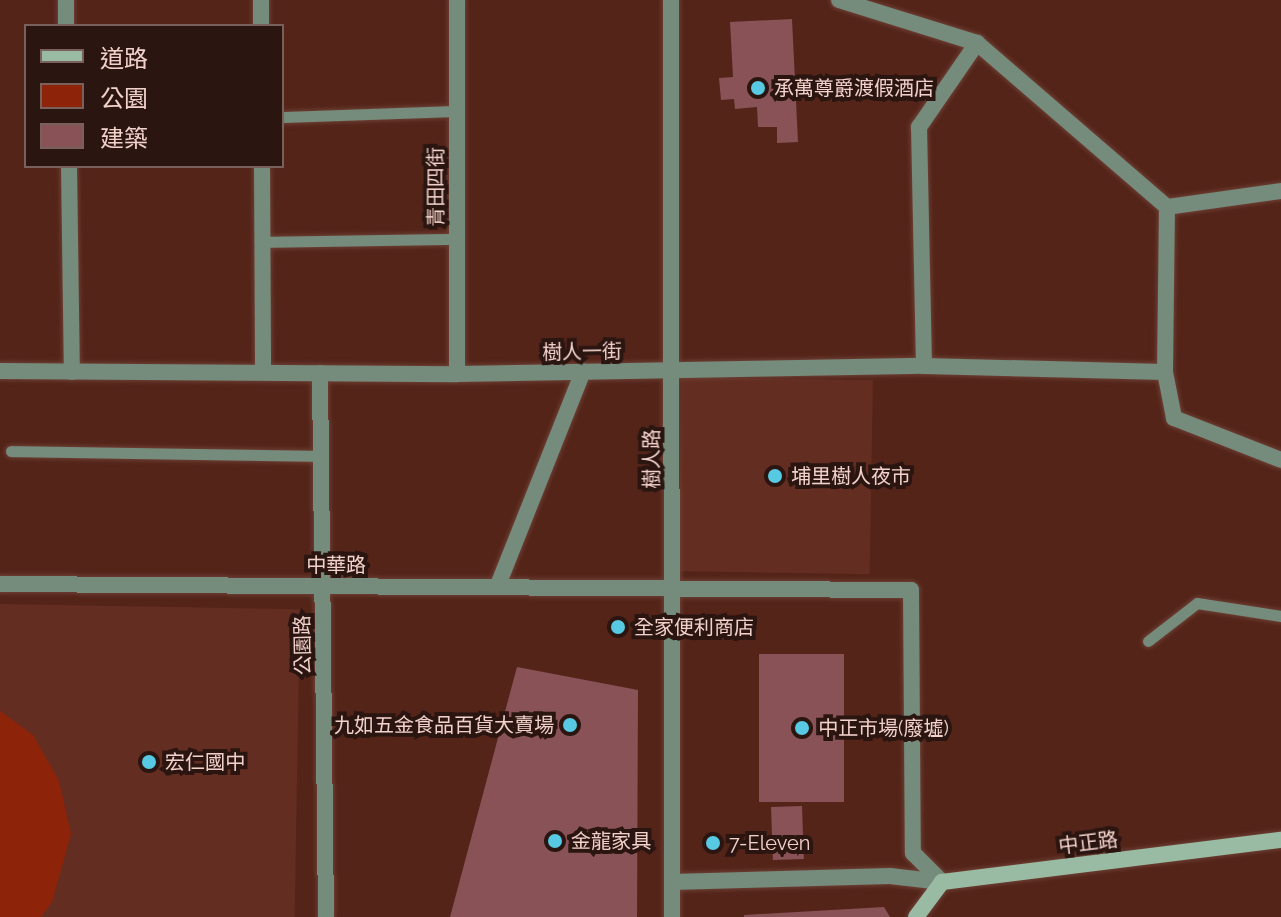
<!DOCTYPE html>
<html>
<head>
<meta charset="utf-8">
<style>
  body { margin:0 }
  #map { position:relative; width:1281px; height:917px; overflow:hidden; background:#542419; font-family:Raleway,"Noto Sans TC",sans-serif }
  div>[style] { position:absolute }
  .built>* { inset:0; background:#642d21; transform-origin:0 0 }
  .green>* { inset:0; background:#8d2409 }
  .building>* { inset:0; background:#895257; transform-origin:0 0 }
  .roads { filter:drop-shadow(0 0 2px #6d4035) drop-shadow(0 0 2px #6d4035) }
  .service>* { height:11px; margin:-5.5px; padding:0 5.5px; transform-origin:5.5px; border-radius:5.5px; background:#758b7b }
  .minor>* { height:16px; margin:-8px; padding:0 8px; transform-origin:8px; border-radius:8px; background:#758b7b }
  .secondary>* { height:16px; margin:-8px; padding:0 8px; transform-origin:8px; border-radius:8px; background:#99bba3 }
  .dots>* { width:22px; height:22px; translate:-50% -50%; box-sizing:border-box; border:4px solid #2b1510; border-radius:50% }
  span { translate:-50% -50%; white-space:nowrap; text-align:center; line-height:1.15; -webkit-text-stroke:8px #2b1510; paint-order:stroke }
  .poi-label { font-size:20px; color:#f1d1ca }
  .left { translate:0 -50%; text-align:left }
  .right { translate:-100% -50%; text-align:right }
  .street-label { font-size:20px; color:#f1d1ca }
  .legend { position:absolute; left:24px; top:24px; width:260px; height:144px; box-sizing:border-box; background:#2b1510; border:2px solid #7a605a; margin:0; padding:10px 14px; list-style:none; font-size:24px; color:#f1d1ca }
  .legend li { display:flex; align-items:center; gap:16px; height:40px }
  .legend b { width:40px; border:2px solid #7a605a }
</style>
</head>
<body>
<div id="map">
  <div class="built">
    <i style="left:682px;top:377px;width:191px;height:194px;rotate:1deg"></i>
    <i style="left:0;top:604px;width:300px;height:313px;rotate:1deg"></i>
  </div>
  <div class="green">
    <i style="clip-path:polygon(0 711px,33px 735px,59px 781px,71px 834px,52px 902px,41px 917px,0 917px)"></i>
  </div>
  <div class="building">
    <i style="clip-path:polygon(792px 19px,798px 142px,777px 143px,777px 127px,758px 127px,757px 107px,735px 109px,734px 99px,721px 100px,719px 78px,733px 77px,730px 22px)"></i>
    <i style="left:759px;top:654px;width:85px;height:148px"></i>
    <i style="clip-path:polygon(517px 667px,638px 690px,637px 917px,450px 917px)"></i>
    <i style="left:802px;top:806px;width:53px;height:31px;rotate:88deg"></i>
    <i style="clip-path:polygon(884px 907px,890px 917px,744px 917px,744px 915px)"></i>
  </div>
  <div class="roads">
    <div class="service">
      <i style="left:282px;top:117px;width:175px;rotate:-2deg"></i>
      <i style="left:262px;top:242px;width:194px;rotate:-0.9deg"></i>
      <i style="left:11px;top:451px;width:309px;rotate:0.9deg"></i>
      <i style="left:1148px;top:641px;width:62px;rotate:-37.8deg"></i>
      <i style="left:1197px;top:603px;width:85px;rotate:8.8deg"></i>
    </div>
    <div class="minor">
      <i style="left:66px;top:0;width:26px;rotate:90deg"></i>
      <i style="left:261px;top:0;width:26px;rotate:90deg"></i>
      <i style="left:671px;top:0;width:917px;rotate:89.94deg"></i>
      <i style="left:839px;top:0;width:145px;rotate:17.3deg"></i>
      <i style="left:977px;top:43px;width:251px;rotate:40.8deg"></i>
      <i style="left:1167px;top:207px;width:165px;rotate:90.7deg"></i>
      <i style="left:1165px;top:372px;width:47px;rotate:78.9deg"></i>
      <i style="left:1174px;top:418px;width:115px;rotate:21.4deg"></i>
      <i style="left:69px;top:166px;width:206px;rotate:89.2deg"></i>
      <i style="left:262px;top:166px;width:206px;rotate:89.7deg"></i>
      <i style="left:1167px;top:207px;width:115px;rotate:-8deg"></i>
      <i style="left:924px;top:366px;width:239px;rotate:-91.2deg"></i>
      <i style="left:919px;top:127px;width:102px;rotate:-55.4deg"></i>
      <i style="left:0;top:371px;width:457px;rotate:0.4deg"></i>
      <i style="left:457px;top:374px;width:467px;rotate:-1deg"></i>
      <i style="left:924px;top:366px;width:241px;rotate:1.4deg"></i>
      <i style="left:320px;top:373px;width:544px;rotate:89.37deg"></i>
      <i style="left:457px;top:374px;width:374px;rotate:-90deg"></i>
      <i style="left:0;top:584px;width:911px;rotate:0.38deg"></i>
      <i style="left:911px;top:590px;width:263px;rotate:89.6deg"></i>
      <i style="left:913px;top:853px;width:41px;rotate:45deg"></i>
      <i style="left:498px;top:585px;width:230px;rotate:-68.3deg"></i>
      <i style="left:672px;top:882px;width:218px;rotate:-1.6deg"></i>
      <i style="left:890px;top:876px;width:52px;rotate:6.6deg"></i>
    </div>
    <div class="secondary">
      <i style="left:916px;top:917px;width:44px;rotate:-53.4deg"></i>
      <i style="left:942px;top:882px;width:342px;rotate:-7.1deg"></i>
    </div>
  </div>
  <div class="dots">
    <i style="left:758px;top:88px;background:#57c9e2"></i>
    <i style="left:775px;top:476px;background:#57c9e2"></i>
    <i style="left:618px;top:627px;background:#57c9e2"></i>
    <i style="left:570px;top:725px;background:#57c9e2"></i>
    <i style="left:802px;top:728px;background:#57c9e2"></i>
    <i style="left:149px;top:762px;background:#57c9e2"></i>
    <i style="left:555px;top:841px;background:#57c9e2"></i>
    <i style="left:713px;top:843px;background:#57c9e2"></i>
  </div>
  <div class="poi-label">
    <span class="left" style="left:774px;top:88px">承萬尊爵渡假酒店</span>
    <span class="left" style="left:791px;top:476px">埔里樹人夜市</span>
    <span class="left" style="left:634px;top:627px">全家便利商店</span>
    <span class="right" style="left:554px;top:725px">九如五金食品百貨大賣場</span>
    <span class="left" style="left:818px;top:728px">中正市場(廢墟)</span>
    <span class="left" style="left:165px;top:762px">宏仁國中</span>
    <span class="left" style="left:571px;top:841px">金龍家具</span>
    <span class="left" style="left:729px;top:843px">7-Eleven</span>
  </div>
  <div class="street-label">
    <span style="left:436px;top:187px;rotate:-90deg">青田四街</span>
    <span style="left:582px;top:352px;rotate:-1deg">樹人一街</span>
    <span style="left:652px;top:459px;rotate:-90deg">樹人路</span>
    <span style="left:336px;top:565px">中華路</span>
    <span style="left:303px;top:645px;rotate:-91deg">公園路</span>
    <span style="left:1088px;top:843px;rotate:-7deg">中正路</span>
  </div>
  <ul class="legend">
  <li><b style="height:10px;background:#99bba3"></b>道路</li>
  <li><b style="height:22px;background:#8d2409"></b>公園</li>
  <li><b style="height:22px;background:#895257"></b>建築</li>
  </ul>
</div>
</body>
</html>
